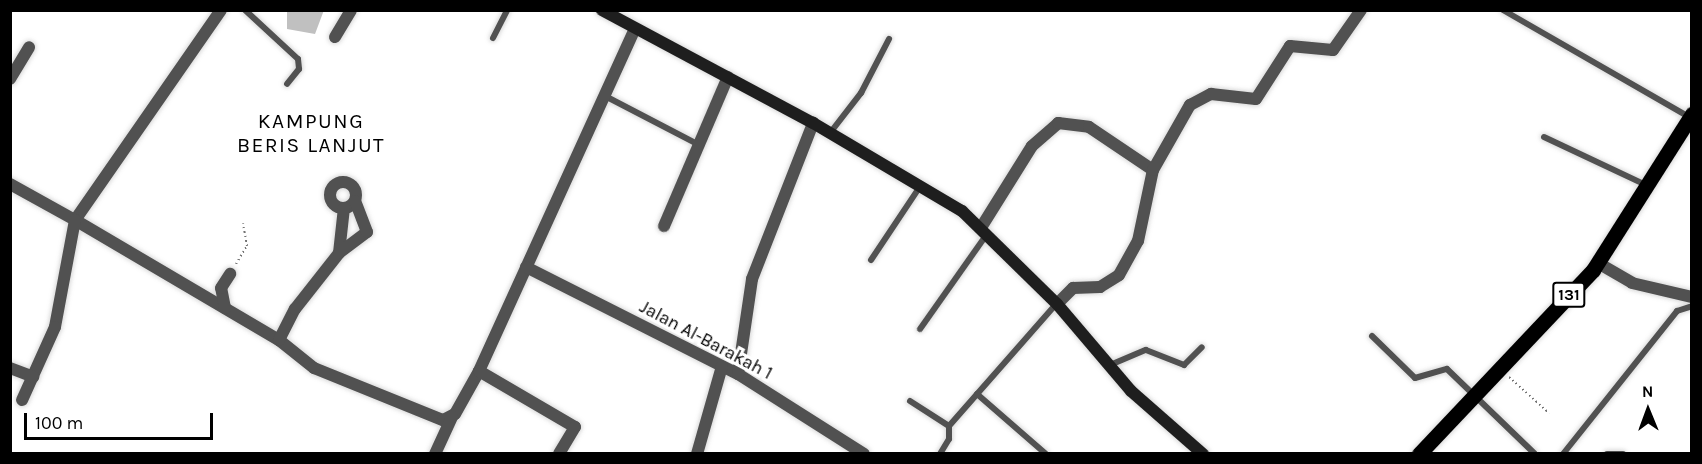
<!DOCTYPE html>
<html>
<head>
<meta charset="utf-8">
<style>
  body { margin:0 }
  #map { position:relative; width:1702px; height:464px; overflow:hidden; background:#fff; font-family:Karla,sans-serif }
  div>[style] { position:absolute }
  .building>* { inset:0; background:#c0c0c0 }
  .path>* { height:2px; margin-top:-1px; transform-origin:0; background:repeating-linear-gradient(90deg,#737373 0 1.5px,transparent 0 4.5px) }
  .roads { filter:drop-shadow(0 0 2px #dbdbdb) drop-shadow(0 0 2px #dbdbdb) }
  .lane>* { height:6px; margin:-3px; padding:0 3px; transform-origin:3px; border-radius:3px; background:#515151 }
  .street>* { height:12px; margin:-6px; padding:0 6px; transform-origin:6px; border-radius:6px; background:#515151 }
  .street>.ring { margin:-6px; padding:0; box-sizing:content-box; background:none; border:12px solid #515151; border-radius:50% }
  .secondary>* { height:12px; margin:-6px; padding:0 6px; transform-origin:6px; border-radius:6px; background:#1e1e1e }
  .primary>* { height:15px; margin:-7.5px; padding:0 7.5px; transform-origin:7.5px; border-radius:7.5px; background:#000 }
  span { translate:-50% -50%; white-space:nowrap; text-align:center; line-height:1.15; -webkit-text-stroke:6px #fff; paint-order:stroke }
  .shield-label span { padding:2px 4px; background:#fff; border:2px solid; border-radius:4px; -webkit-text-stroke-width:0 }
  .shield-label { font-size:16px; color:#000; font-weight:700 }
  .street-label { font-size:18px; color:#000 }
  .quarter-label { font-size:21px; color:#000; letter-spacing:1.5px }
  .frame { position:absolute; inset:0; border:12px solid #000; pointer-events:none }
  .north { position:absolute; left:1618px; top:380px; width:60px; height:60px; -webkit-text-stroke:4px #fff; paint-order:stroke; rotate:359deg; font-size:16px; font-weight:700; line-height:24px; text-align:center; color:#000 }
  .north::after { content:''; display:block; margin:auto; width:21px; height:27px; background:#000; clip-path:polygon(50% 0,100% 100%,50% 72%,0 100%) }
  .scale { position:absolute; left:24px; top:413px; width:189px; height:27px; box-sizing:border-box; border:3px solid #000; border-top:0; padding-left:8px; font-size:18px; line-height:21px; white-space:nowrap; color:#000; -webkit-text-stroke:4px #fff; paint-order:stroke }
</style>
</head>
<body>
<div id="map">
  <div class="building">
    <i style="clip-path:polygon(287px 10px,324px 10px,315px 34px,287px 29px)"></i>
  </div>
  <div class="path">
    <i style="left:236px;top:264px;width:21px;rotate:-59deg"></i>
    <i style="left:247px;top:246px;width:23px;rotate:-100deg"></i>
    <i style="left:1509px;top:377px;width:54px;rotate:42deg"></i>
  </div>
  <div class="roads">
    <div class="lane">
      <i style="left:245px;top:10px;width:72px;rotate:42.8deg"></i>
      <i style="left:298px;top:59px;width:10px;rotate:84deg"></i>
      <i style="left:299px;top:69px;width:19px;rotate:129deg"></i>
      <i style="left:1503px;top:10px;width:215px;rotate:29.9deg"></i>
      <i style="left:493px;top:38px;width:31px;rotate:-63deg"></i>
      <i style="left:605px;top:96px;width:106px;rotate:27.5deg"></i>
      <i style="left:830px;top:133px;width:51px;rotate:-52.2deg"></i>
      <i style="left:861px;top:93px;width:61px;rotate:-62.6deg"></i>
      <i style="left:1544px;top:137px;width:113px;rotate:25.2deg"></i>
      <i style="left:871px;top:260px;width:90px;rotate:-56.3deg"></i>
      <i style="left:920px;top:329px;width:116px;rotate:-54.8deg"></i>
      <i style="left:1372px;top:336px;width:60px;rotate:44.3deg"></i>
      <i style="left:1415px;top:378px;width:33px;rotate:-16deg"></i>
      <i style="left:1447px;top:369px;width:122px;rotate:44deg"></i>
      <i style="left:1110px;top:365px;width:39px;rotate:-23deg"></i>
      <i style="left:1146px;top:350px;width:41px;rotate:21.5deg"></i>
      <i style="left:1184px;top:365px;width:25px;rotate:-45deg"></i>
      <i style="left:977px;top:394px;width:91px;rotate:41deg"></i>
      <i style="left:910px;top:401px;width:46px;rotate:32.7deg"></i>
      <i style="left:949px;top:426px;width:13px;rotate:90deg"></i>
      <i style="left:949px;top:439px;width:17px;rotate:121deg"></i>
      <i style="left:949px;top:426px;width:162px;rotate:-48.7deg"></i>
      <i style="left:1563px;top:454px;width:183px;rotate:-51.4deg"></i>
      <i style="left:1677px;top:311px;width:16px;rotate:-18deg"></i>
      <i style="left:1607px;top:454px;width:16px"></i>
    </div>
    <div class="street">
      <i style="left:221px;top:10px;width:256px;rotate:124.8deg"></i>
      <i style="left:75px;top:220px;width:237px;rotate:30.5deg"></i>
      <i style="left:279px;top:340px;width:45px;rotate:38.7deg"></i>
      <i style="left:314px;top:368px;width:139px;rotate:22deg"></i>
      <i style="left:443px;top:420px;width:13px;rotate:-27deg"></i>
      <i style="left:455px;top:414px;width:49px;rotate:-60.8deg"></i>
      <i style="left:479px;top:371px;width:376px;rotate:-65.5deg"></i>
      <i style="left:335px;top:37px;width:31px;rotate:-59deg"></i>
      <i style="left:10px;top:79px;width:37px;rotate:-59deg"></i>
      <i class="ring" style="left:330px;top:182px;width:14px;height:14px"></i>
      <i style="left:10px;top:184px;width:74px;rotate:29deg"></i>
      <i style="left:75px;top:220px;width:109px;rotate:100.6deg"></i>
      <i style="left:55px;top:327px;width:80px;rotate:114.3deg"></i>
      <i style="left:664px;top:226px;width:162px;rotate:-66.8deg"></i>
      <i style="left:982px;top:226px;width:94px;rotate:-58deg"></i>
      <i style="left:1032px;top:146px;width:35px;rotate:-41deg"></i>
      <i style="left:1058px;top:123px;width:31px;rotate:7deg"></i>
      <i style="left:1089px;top:127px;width:77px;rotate:33.9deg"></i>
      <i style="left:339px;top:253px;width:45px;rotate:-83.7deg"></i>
      <i style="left:1598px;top:263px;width:39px;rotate:30deg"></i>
      <i style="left:1632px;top:283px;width:62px;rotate:13.1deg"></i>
      <i style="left:526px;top:267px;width:237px;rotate:26.8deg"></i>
      <i style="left:738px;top:374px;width:149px;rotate:32.4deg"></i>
      <i style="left:1057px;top:304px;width:23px;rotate:-45deg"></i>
      <i style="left:1073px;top:288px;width:27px;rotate:-2deg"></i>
      <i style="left:1100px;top:287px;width:22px;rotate:-32deg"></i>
      <i style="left:1119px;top:275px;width:39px;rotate:-61deg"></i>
      <i style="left:1138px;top:241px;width:73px;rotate:-78.1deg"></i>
      <i style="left:1153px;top:170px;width:75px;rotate:-60.4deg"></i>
      <i style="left:1190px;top:105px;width:24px;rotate:-28deg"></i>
      <i style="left:1211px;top:94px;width:45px;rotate:6.3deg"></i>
      <i style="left:1256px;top:99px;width:63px;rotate:-57.3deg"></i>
      <i style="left:1290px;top:46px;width:43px;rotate:5.3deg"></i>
      <i style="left:1333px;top:50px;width:49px;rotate:-55deg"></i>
      <i style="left:225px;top:308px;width:20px;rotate:-101deg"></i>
      <i style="left:221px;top:288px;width:17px;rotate:-57deg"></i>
      <i style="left:279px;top:340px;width:35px;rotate:-63deg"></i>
      <i style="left:295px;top:309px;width:71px;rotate:-51.8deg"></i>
      <i style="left:339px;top:253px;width:35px;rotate:-37deg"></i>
      <i style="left:367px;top:232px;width:33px;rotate:-111deg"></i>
      <i style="left:10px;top:368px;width:25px;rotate:21deg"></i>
      <i style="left:479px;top:371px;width:111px;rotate:30.3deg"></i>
      <i style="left:575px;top:427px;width:31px;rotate:121deg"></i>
      <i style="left:738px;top:374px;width:96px;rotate:-81.6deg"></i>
      <i style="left:752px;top:279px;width:168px;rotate:-68.6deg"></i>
      <i style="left:435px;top:454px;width:41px;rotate:-65.3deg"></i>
      <i style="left:697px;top:454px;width:91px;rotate:-74.1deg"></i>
    </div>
    <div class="secondary">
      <i style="left:602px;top:10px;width:239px;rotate:28.2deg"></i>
      <i style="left:813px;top:123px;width:173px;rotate:30.6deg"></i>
      <i style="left:962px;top:211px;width:133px;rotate:44.4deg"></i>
      <i style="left:1057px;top:304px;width:114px;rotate:49.6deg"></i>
      <i style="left:1131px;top:391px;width:96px;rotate:41.2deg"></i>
    </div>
    <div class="primary">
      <i style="left:1419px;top:454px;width:253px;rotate:-46.6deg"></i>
      <i style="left:1593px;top:270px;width:185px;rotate:-57.6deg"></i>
    </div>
  </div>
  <div class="shield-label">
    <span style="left:1569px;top:295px">131</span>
  </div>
  <div class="street-label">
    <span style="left:706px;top:340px;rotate:28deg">Jalan Al-Barakah 1</span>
  </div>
  <div class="quarter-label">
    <span style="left:311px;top:133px">KAMPUNG<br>BERIS LANJUT</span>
  </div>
  <div class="frame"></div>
  <div class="north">N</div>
  <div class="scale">100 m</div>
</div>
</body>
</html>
